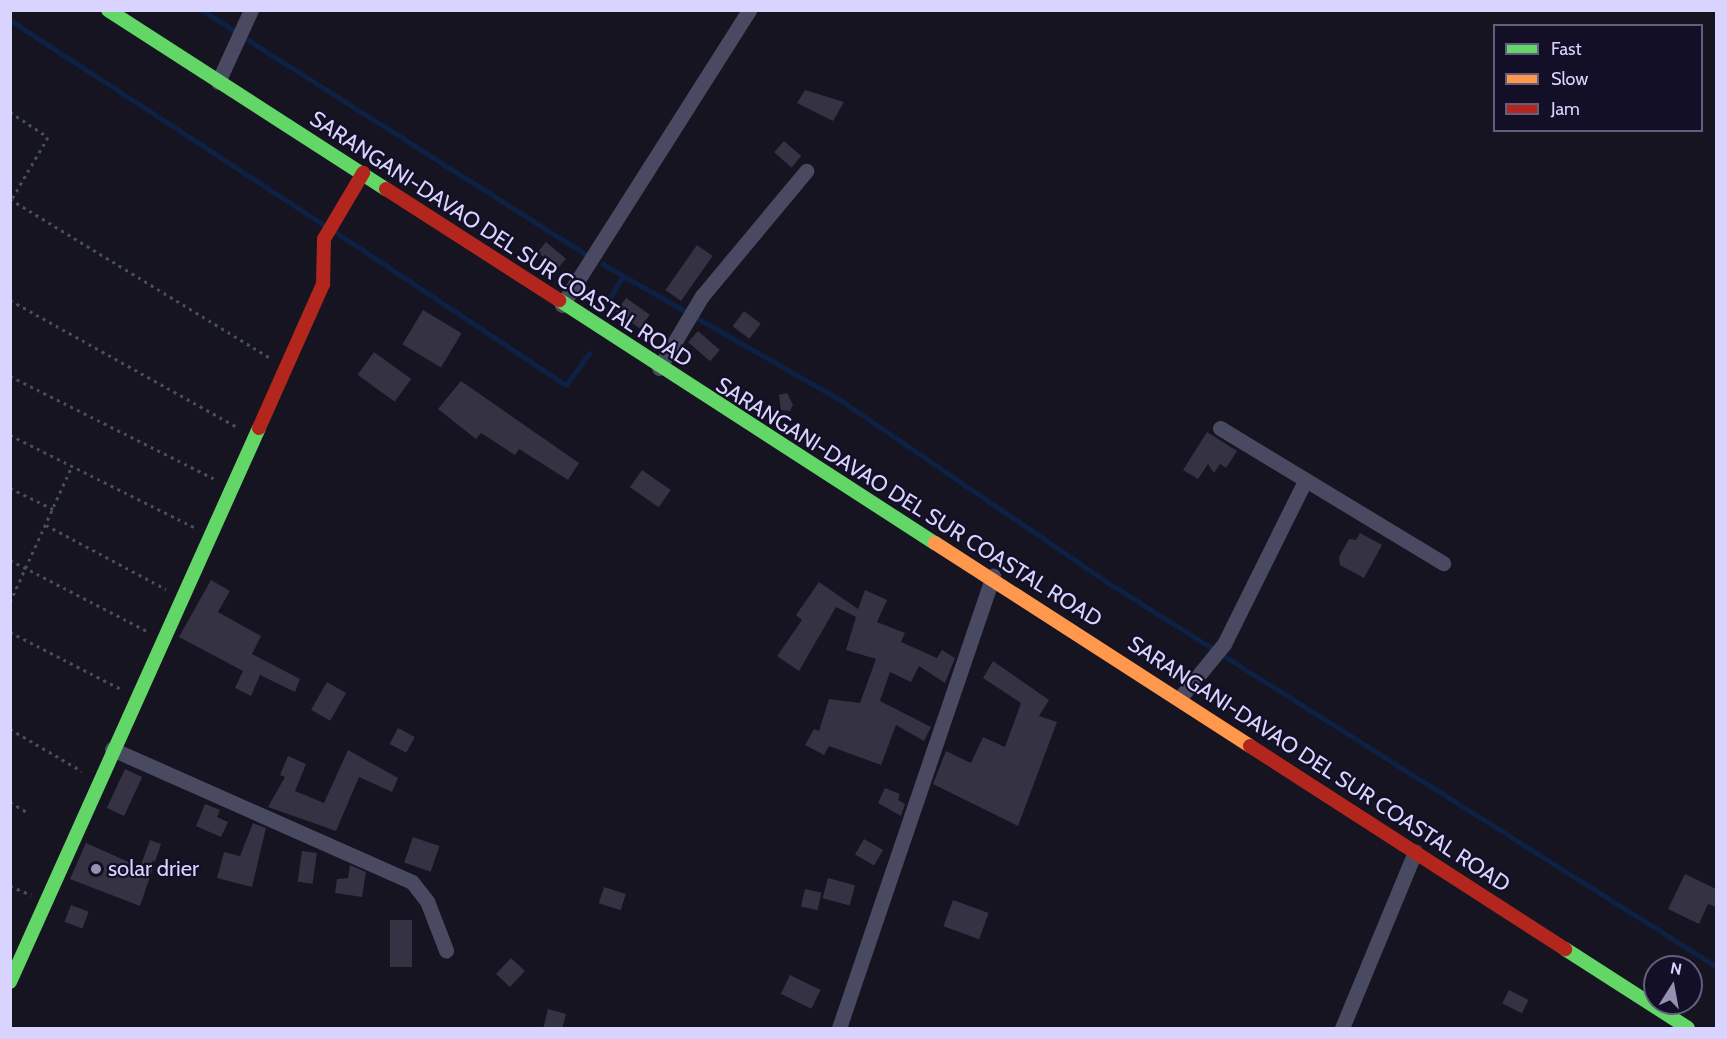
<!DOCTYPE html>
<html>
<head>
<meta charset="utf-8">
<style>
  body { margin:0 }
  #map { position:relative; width:1727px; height:1039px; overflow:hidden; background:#161421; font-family:Cabin,sans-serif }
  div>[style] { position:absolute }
  .stream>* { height:4.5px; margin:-2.25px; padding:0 2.25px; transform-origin:2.25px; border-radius:2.25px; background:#0d2144 }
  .building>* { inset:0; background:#343243; transform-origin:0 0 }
  .path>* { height:3px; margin-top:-1.5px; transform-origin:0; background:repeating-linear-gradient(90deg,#44505f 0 3px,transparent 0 7.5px) }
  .street>* { height:15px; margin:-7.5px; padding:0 7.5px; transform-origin:7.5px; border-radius:7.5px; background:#4a4962 }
  .fast>* { height:14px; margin:-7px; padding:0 7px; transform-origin:7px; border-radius:7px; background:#63d668 }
  .slow>* { height:14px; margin:-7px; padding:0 7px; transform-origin:7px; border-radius:7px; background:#ff974d }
  .jam>* { height:14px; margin:-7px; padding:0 7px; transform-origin:7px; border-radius:7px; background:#b3261e }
  .dots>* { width:16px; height:16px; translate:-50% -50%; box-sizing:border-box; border:3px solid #130f26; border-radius:50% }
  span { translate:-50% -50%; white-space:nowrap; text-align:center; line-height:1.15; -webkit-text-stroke:4.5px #130f26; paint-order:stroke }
  .street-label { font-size:22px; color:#d9d4ff }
  .poi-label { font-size:22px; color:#d9d4ff }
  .left { translate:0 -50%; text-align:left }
  .frame { position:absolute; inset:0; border:12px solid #d9d4ff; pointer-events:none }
  .legend { position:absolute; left:1493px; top:24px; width:210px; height:108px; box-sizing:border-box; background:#130f26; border:2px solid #625e7d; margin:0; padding:8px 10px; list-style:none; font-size:18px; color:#d9d4ff }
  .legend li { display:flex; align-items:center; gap:12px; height:30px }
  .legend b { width:30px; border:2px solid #625e7d }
  .north { position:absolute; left:1643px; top:955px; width:60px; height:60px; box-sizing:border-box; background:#130f26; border:2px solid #625e7d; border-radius:50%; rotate:11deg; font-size:16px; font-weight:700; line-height:24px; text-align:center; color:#d9d4ff }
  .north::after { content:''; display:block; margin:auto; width:21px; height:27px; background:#9591b1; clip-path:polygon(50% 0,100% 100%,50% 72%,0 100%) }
</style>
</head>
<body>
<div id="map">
  <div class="stream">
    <i style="left:202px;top:10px;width:40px;rotate:32.9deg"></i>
    <i style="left:10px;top:20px;width:376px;rotate:33.1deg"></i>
    <i style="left:245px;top:38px;width:409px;rotate:32.4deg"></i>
    <i style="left:334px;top:231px;width:278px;rotate:33.6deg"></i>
    <i style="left:566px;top:385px;width:39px;rotate:-54deg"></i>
    <i style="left:603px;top:264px;width:272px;rotate:29.8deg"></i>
    <i style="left:839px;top:399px;width:334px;rotate:34.3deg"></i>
    <i style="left:1115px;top:587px;width:711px;rotate:32.24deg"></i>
    <i style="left:608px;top:301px;width:29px;rotate:-59deg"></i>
  </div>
  <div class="building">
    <i style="clip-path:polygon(805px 90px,844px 102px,833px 121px,797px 103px)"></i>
    <i style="left:784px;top:141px;width:23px;height:15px;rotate:41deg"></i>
    <i style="left:546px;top:242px;width:26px;height:13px;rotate:40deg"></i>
    <i style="left:697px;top:245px;width:19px;height:55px;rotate:35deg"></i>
    <i style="left:626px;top:298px;width:29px;height:17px;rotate:35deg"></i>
    <i style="left:423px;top:310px;width:45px;height:40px;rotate:31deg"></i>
    <i style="left:744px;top:311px;width:21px;height:19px;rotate:37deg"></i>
    <i style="left:698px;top:331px;width:29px;height:15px;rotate:41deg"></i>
    <i style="left:374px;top:352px;width:46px;height:28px;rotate:36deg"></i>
    <i style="clip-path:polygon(461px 381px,579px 463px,568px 480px,519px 449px,515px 455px,481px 433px,476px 439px,438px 409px)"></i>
    <i style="clip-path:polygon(787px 393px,793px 405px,790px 411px,781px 410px,779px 395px)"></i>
    <i style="clip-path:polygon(1207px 432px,1237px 451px,1226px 468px,1220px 464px,1214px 473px,1208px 464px,1198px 479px,1183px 470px)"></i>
    <i style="left:642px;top:470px;width:35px;height:21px;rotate:35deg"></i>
    <i style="clip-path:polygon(1360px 533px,1382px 545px,1364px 578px,1340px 565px,1339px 557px,1349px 539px,1356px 540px)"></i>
    <i style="clip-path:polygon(211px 580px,230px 591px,218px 612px,261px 636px,252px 654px,300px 679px,295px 692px,260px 675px,251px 696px,235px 688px,243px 671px,179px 637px)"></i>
    <i style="clip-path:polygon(819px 582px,858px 609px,865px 590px,887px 600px,877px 622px,905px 633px,901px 642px,937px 658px,942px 650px,955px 658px,945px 683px,919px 666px,911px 682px,890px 672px,880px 701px,931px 727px,924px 741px,896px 725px,881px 765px,829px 746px,824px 755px,805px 745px,814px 729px,819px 731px,829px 699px,860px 703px,876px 659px,846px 650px,856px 617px,836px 607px,799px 671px,777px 656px,802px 620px,796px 615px)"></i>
    <i style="clip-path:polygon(993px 661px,1049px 700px,1039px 716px,1057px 722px,1018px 826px,933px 784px,946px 751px,971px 763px,983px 737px,1005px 747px,1021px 703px,983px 678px)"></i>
    <i style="left:327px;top:682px;width:22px;height:32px;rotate:30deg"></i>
    <i style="left:398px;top:728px;width:19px;height:18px;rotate:28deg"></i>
    <i style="clip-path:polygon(348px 750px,398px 778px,392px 792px,359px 777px,336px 831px,268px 807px,285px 777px,280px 775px,288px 756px,306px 764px,295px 791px,324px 803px)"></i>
    <i style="left:125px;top:769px;width:19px;height:43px;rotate:25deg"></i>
    <i style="clip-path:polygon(885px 788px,900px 794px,898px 800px,905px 804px,901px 816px,878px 803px)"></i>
    <i style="clip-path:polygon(205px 804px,220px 810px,217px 817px,228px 822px,221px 837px,196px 826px)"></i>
    <i style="clip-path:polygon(253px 823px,266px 828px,252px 887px,217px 878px,224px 852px,240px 856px)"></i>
    <i style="left:413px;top:837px;width:28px;height:27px;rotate:19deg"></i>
    <i style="left:864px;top:839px;width:22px;height:18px;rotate:30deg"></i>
    <i style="clip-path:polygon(150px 840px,161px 844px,140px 906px,70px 879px,86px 843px,140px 867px)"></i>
    <i style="left:302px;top:851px;width:15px;height:31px;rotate:8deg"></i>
    <i style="clip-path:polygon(350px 865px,366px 872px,362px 897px,335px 893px,337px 879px,348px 878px)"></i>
    <i style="clip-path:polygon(1685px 874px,1716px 889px,1716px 907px,1708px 904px,1699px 924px,1668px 909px)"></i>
    <i style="left:828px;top:878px;width:28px;height:21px;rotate:15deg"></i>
    <i style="left:604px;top:887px;width:23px;height:17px;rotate:18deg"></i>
    <i style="left:805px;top:889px;width:17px;height:18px;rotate:13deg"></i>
    <i style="left:953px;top:900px;width:38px;height:28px;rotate:20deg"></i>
    <i style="left:71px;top:905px;width:19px;height:18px;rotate:21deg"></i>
    <i style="left:390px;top:920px;width:22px;height:47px"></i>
    <i style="left:511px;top:958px;width:19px;height:22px;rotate:43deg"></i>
    <i style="left:790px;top:975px;width:34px;height:21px;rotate:26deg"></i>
    <i style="left:1509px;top:990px;width:22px;height:15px;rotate:27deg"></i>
    <i style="clip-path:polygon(548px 1009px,566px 1014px,562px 1029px,543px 1029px)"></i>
  </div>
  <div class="path">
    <i style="left:10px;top:112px;width:45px;rotate:33.3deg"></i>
    <i style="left:48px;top:137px;width:75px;rotate:120.3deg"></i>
    <i style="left:10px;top:199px;width:305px;rotate:31.4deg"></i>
    <i style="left:10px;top:300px;width:262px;rotate:29.2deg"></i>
    <i style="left:10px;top:376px;width:229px;rotate:26.7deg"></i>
    <i style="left:10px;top:435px;width:206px;rotate:26.6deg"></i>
    <i style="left:10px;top:488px;width:48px;rotate:26deg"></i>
    <i style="left:46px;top:525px;width:136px;rotate:28.1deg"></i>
    <i style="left:10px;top:560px;width:154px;rotate:27.4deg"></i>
    <i style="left:10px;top:602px;width:149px;rotate:-65.5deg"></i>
    <i style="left:10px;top:632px;width:125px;rotate:27.2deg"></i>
    <i style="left:10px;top:729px;width:83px;rotate:30.3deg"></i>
    <i style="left:10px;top:802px;width:21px;rotate:31deg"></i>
    <i style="left:10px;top:886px;width:23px;rotate:23deg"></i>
  </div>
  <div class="street">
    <i style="left:218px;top:82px;width:79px;rotate:-65.4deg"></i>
    <i style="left:562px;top:305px;width:349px;rotate:-57.6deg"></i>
    <i style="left:659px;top:368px;width:84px;rotate:-59.2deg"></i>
    <i style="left:702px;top:296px;width:163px;rotate:-50.2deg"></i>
    <i style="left:1220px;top:428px;width:261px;rotate:31.2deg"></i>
    <i style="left:1179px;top:699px;width:71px;rotate:-50.7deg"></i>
    <i style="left:1224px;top:644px;width:180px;rotate:-63.6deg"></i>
    <i style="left:112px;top:749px;width:328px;rotate:23.9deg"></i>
    <i style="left:412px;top:882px;width:24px;rotate:52deg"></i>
    <i style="left:427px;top:901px;width:53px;rotate:68.8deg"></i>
    <i style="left:839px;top:1028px;width:478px;rotate:-71.2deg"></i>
    <i style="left:1342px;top:1028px;width:191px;rotate:-67.5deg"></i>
  </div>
  <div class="fast">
    <i style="left:108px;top:10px;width:331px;rotate:32.8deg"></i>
    <i style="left:559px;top:300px;width:448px;rotate:32.9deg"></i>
    <i style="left:1565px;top:949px;width:146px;rotate:32.7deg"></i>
    <i style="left:10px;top:982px;width:607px;rotate:-65.8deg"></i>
  </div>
  <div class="slow">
    <i style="left:935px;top:543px;width:375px;rotate:32.8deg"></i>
  </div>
  <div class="jam">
    <i style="left:386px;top:189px;width:206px;rotate:32.7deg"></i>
    <i style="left:259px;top:428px;width:158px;rotate:-66deg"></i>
    <i style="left:323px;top:284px;width:45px;rotate:-88.7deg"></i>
    <i style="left:324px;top:239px;width:77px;rotate:-59.4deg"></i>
    <i style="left:1250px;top:746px;width:375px;rotate:32.8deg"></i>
  </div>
  <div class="dots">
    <i style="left:96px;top:869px;background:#9591b1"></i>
  </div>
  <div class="street-label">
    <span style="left:501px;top:239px;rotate:33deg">SARANGANI-DAVAO DEL SUR COASTAL ROAD</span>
    <span style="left:909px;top:502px;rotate:32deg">SARANGANI-DAVAO DEL SUR COASTAL ROAD</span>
    <span style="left:1319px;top:764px;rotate:33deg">SARANGANI-DAVAO DEL SUR COASTAL ROAD</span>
  </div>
  <div class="poi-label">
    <span class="left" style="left:108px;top:869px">solar drier</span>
  </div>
  <div class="frame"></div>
  <ul class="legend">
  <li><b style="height:8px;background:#63d668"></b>Fast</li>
  <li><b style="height:8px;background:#ff974d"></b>Slow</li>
  <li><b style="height:8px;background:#b3261e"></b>Jam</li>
  </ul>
  <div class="north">N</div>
</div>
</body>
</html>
